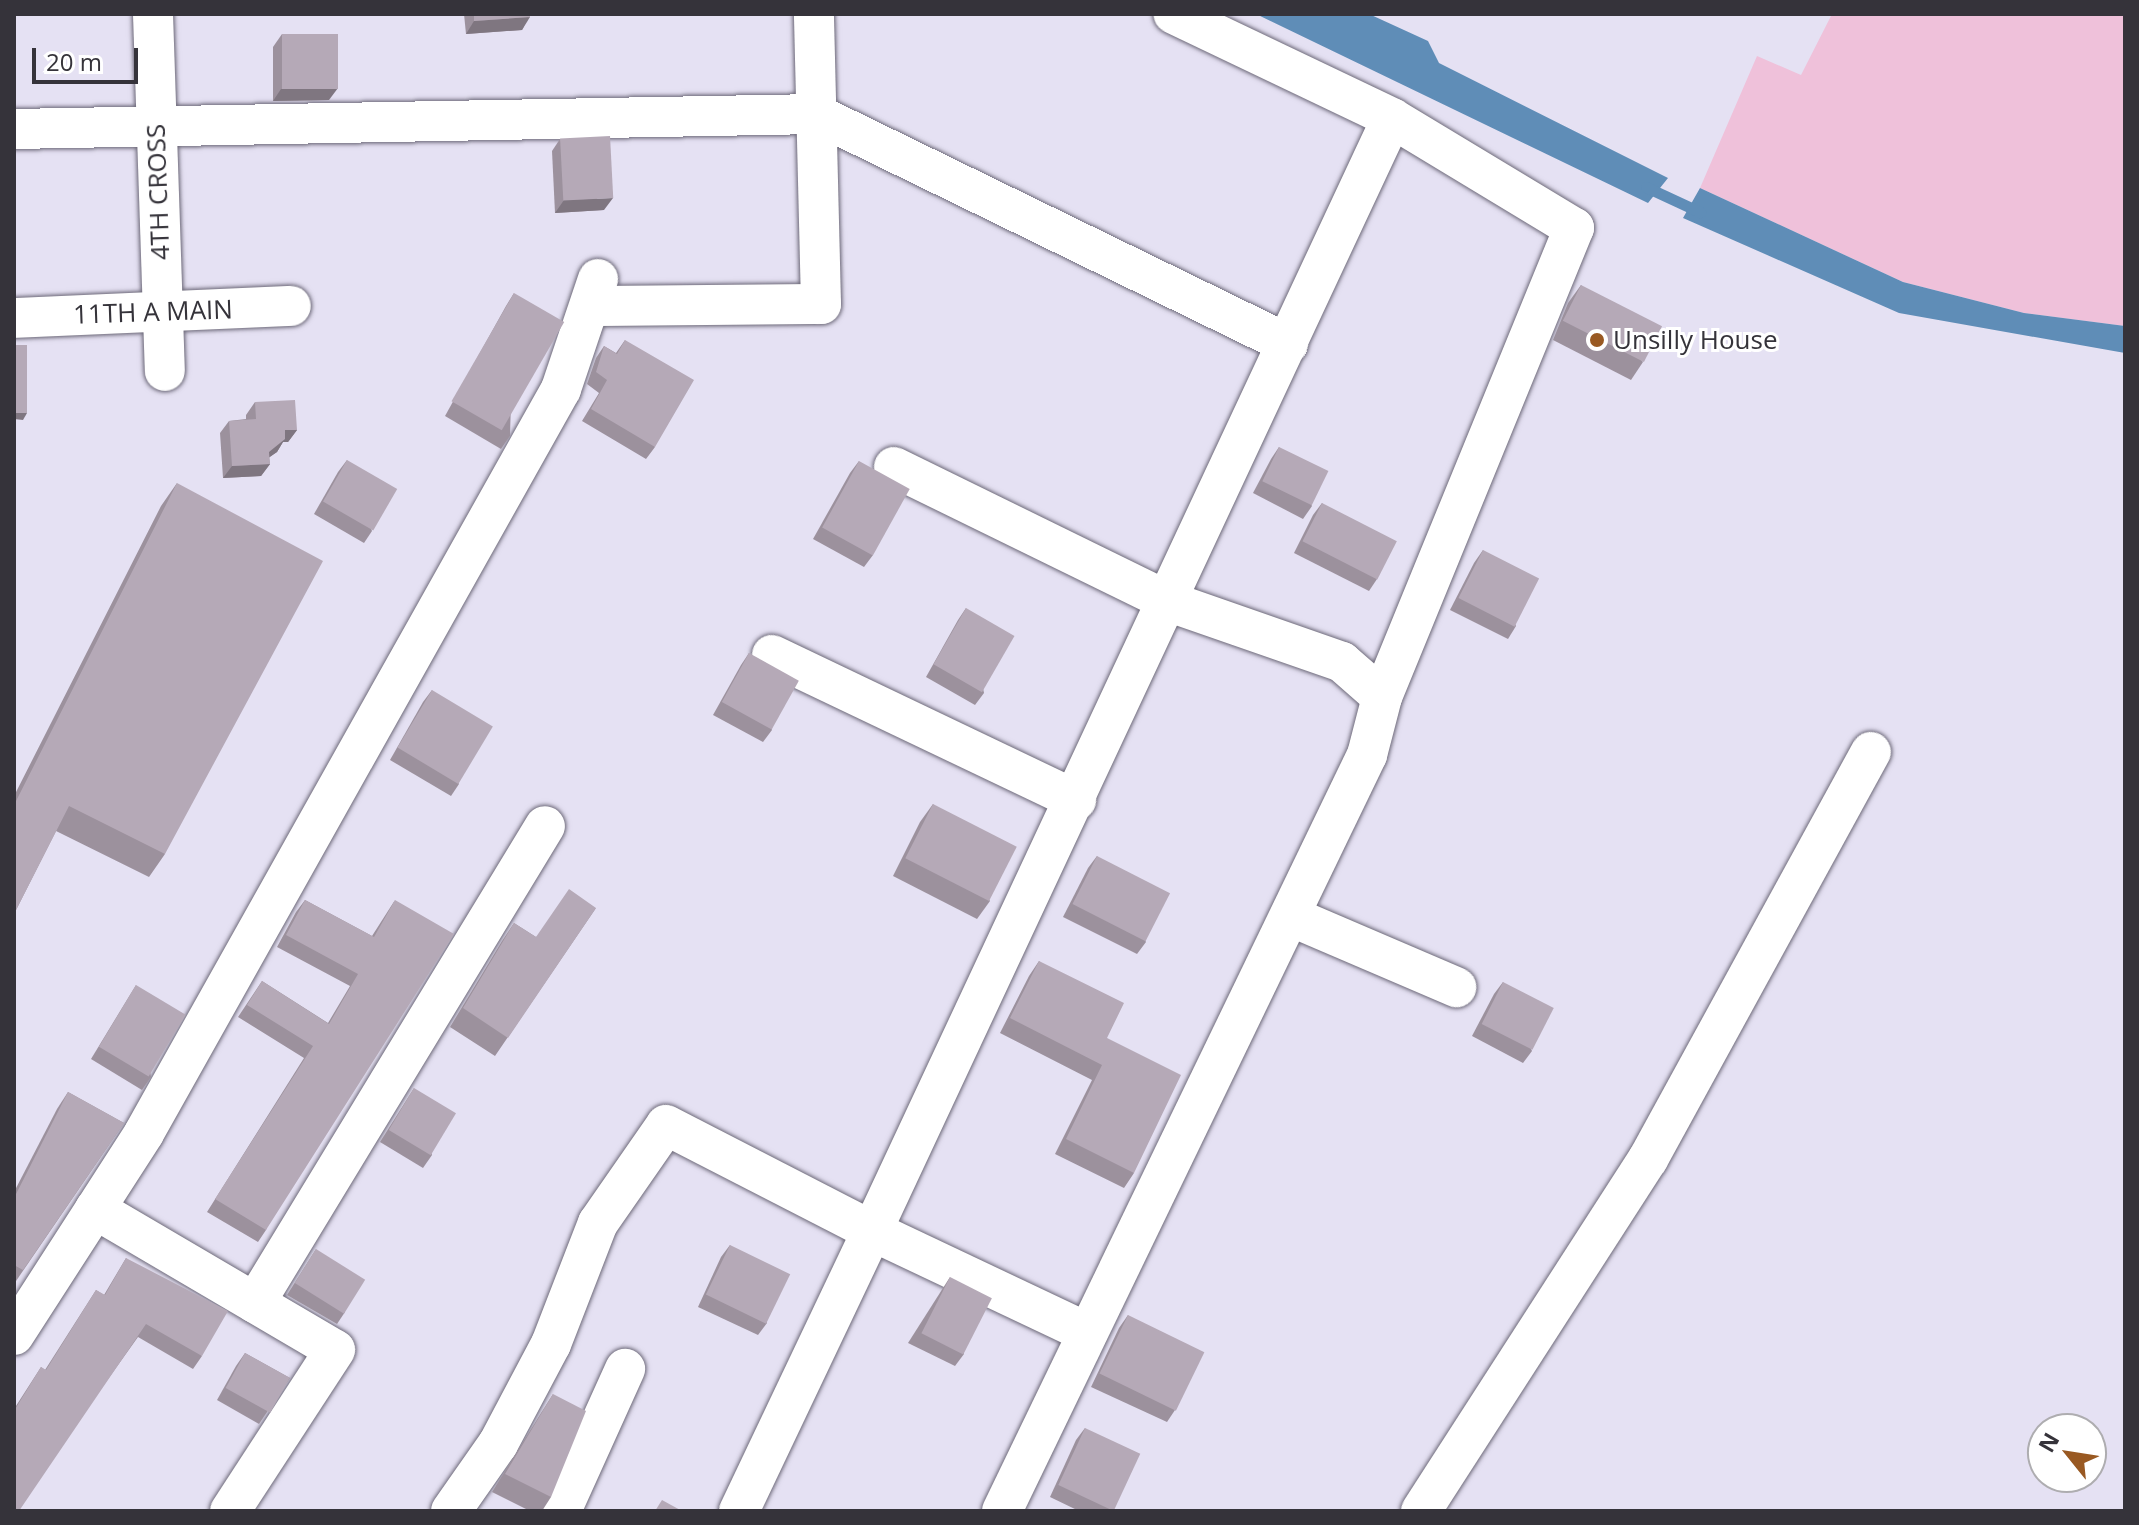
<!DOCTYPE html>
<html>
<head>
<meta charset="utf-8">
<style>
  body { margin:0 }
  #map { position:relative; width:2139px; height:1525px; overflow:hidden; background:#e5e1f3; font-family:"Open Sans",sans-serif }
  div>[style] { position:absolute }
  .green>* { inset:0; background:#efc1da }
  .water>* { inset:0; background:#5f8db7 }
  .stream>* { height:11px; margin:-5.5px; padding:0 5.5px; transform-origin:5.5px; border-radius:5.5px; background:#5f8db7 }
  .roads { filter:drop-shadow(0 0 2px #6d6979) drop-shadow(0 0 2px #6d6979) }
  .minor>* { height:40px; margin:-20px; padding:0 20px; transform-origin:20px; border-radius:20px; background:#fff }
  .wall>* { inset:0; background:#9c919d }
  .shaded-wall>* { inset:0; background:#7f7680 }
  .building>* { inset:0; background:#b5a9b7; transform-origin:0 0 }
  .dots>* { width:22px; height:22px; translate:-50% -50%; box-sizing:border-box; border:4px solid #fff; border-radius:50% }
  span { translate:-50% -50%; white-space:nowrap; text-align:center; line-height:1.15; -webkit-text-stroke:6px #fff; paint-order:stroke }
  .street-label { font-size:26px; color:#35333a }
  .poi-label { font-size:26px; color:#35333a }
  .left { translate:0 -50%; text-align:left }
  .frame { position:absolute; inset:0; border:16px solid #35333a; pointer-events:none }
  .north { position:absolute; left:2027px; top:1413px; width:80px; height:80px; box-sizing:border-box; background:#fff; border:2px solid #aeadb0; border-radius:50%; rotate:300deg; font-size:22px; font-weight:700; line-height:32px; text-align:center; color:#35333a }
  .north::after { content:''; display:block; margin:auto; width:28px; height:36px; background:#995922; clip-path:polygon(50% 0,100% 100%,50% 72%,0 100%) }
  .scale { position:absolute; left:32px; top:48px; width:106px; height:36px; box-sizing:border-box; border:4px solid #35333a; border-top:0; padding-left:10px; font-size:24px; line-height:28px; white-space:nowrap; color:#35333a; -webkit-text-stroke:6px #fff; paint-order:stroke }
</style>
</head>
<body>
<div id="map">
  <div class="green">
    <i style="clip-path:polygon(1832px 14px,2125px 14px,2125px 326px,2024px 313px,1903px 282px,1700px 188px,1757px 56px,1801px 75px)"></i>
  </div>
  <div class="water">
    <i style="clip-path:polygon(1256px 14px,1369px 14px,1428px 41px,1439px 63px,1668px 178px,1648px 203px)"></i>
    <i style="clip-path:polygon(1700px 188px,1903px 282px,2024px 313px,2125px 326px,2125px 353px,1899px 313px,1683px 218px)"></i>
  </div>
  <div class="stream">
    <i style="left:1646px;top:187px;width:60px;rotate:24.8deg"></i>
  </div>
  <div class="roads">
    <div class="minor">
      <i style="left:153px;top:14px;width:357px;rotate:88.1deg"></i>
      <i style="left:14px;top:129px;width:802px;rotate:-1.07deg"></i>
      <i style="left:816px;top:114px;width:525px;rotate:25.98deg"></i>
      <i style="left:593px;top:306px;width:228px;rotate:-0.5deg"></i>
      <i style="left:821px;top:304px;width:290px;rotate:-91.4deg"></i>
      <i style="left:14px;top:318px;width:277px;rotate:-2.5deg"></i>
      <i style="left:894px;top:467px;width:307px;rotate:26.1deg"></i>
      <i style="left:1170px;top:602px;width:182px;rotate:19.2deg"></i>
      <i style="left:1342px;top:662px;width:53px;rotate:41.2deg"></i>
      <i style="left:772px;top:655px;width:337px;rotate:25.5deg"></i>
      <i style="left:1290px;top:916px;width:181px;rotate:23.2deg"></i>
      <i style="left:95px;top:1209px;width:278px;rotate:30.4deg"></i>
      <i style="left:335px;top:1350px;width:192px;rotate:123.1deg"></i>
      <i style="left:255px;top:1303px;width:558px;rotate:-58.7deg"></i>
      <i style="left:1086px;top:1332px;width:237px;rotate:-154.7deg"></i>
      <i style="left:872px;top:1231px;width:1228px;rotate:-64.96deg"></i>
      <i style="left:14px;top:1335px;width:240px;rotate:-57.2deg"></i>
      <i style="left:144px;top:1133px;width:853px;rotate:-60.73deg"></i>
      <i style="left:561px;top:389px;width:116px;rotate:-71.4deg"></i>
      <i style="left:451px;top:1511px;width:82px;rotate:-55deg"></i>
      <i style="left:498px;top:1444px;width:113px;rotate:-62.1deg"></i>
      <i style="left:551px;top:1344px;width:130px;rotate:-68.8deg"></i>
      <i style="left:598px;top:1223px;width:119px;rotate:-55.2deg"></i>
      <i style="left:666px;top:1125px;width:232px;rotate:27.2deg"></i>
      <i style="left:872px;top:1231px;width:310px;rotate:115.4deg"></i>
      <i style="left:561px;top:1511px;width:156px;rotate:-65.7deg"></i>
      <i style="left:1002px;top:1511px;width:840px;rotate:-64.23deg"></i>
      <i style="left:1367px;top:755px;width:60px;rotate:-75.5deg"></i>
      <i style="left:1382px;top:697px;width:507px;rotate:-67.74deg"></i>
      <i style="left:1574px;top:228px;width:213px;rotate:-148.9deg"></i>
      <i style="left:1392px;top:118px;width:242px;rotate:-154.5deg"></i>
      <i style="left:1421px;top:1511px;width:419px;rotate:-57.2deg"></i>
      <i style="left:1648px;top:1159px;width:464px;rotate:-61.3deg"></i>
    </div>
  </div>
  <div class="wall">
    <i style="clip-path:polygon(464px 14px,530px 14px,522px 30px,466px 34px)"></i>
    <i style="clip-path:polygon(282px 34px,329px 100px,273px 101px,273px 47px)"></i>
    <i style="clip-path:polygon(560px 139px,604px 210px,555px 213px,552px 151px)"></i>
    <i style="clip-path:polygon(1581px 285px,1643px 362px,1631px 380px,1553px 340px,1568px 303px)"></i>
    <i style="clip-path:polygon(514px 293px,510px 436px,501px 449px,445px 416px,506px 306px)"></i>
    <i style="clip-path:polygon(625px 340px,655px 447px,646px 459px,582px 421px,599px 393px,587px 384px,596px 358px,604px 346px,616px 353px)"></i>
    <i style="clip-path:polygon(255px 402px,297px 430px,288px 442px,283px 442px,277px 452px,269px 457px,270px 464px,261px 476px,223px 478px,220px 433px,229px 421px,246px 419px,246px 415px)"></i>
    <i style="clip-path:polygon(1279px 447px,1312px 506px,1303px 519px,1253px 493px,1271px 459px)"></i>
    <i style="clip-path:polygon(347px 460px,372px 531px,364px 543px,314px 514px,338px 472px)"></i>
    <i style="clip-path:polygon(859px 461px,873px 555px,864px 567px,813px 539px,850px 473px)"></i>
    <i style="clip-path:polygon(177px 483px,165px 854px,149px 877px,56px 831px,14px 914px,14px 796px,161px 506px)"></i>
    <i style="clip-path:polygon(1322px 503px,1377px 579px,1369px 591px,1294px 553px,1313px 515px)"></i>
    <i style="clip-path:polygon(1483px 550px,1516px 626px,1508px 639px,1450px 610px,1474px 563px)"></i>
    <i style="clip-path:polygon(966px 608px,984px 693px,975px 705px,926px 677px,958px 620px)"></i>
    <i style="clip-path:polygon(749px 653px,772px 730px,763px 742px,713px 715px,741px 665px)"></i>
    <i style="clip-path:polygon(432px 690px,459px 784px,451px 796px,390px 760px,423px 702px)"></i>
    <i style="clip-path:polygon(933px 804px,990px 901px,977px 919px,893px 876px,920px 822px)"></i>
    <i style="clip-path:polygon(1097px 856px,1146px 942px,1137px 954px,1063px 917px,1088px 868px)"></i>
    <i style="clip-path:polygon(305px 900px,372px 936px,395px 900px,266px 1230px,258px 1242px,207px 1212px,304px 1058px,238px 1017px,262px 981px,328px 1023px,350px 986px,277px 947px,296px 912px)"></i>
    <i style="clip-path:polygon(596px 908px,495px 1056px,450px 1027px,502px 941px,514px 923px,536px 937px)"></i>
    <i style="clip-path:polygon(1039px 961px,1107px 1038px,1134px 1173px,1124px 1188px,1055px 1154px,1092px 1080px,1000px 1033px,1029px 976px)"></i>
    <i style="clip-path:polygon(1503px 982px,1532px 1051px,1523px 1063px,1472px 1036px,1494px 994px)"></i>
    <i style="clip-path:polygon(136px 985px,151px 1077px,142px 1090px,91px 1059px)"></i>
    <i style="clip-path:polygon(414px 1088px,432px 1155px,423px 1168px,380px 1142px)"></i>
    <i style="clip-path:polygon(68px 1092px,124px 1123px,14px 1284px,14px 1192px,57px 1109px)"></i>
    <i style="clip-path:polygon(730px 1245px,767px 1323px,758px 1335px,698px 1307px,721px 1257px)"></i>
    <i style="clip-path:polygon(316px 1249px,345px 1312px,337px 1324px,287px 1295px)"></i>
    <i style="clip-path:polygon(126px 1258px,202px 1356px,193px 1369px,138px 1337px,14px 1511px,14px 1409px,41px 1367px,45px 1370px,96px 1290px,104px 1295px)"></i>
    <i style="clip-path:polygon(950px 1277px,964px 1354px,955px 1366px,908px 1343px)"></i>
    <i style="clip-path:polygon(1128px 1315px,1175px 1410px,1167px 1422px,1091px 1387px,1119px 1328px)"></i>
    <i style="clip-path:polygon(245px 1353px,290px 1378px,259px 1424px,217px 1400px,236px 1366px)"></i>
    <i style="clip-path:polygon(553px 1394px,551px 1497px,542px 1511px,530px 1511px,492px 1492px,541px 1413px)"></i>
    <i style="clip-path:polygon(1085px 1428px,1113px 1511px,1079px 1511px,1050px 1497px,1076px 1440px)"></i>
  </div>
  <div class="shaded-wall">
    <i style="clip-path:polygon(530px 17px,522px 30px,466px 34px,474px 21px)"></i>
    <i style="clip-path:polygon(338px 88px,329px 100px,273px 101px,281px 89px)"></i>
    <i style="clip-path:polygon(613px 198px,604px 210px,555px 213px,564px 200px)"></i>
    <i style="clip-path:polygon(14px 413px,27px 413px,23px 420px,14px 419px)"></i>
    <i style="clip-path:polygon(285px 430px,297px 430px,288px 442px,283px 442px,277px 452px,260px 464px)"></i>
    <i style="clip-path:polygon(270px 464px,261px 476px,223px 478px,232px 466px)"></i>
  </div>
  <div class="building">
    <i style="clip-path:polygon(474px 14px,530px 14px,530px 17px,474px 21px)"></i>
    <i style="left:282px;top:34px;width:56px;height:55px"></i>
    <i style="left:610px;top:136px;width:62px;height:50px;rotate:87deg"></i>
    <i style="left:1581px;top:285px;width:91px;height:40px;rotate:27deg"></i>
    <i style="left:514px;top:293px;width:58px;height:125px;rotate:30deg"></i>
    <i style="clip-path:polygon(625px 340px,694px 380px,655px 447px,591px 409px,607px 380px,596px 372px,604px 346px,617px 354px)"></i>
    <i style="left:14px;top:345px;width:13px;height:68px"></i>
    <i style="clip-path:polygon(295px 400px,297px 430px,285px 430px,285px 439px,269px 452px,270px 464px,232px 466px,229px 421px,256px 419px,255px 402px)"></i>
    <i style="left:1279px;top:447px;width:55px;height:38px;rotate:26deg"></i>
    <i style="left:347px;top:460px;width:58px;height:48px;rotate:30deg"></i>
    <i style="left:859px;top:461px;width:58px;height:76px;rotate:29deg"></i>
    <i style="clip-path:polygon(177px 483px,323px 561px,165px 854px,69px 806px,14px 914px,14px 805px)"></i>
    <i style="left:1322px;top:503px;width:84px;height:43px;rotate:27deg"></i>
    <i style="left:1483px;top:550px;width:63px;height:54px;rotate:27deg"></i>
    <i style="left:966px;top:608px;width:56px;height:65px;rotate:30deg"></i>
    <i style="left:749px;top:653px;width:57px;height:56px;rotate:29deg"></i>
    <i style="left:432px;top:690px;width:71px;height:67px;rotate:31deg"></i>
    <i style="left:933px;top:804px;width:94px;height:61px;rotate:27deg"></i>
    <i style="left:1097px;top:856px;width:82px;height:54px;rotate:27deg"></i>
    <i style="clip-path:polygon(569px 889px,596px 908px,508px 1038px,463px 1008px,514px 923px,536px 937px)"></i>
    <i style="clip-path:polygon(305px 900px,374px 937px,395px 900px,454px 934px,266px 1230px,215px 1199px,313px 1046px,247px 1005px,262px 981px,329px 1024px,358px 974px,286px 935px)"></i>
    <i style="clip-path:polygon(1039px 961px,1124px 1003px,1107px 1038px,1181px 1075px,1134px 1173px,1066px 1139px,1102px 1065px,1010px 1018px)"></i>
    <i style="left:1503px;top:982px;width:57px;height:47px;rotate:27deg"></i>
    <i style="left:136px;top:985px;width:58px;height:72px;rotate:31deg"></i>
    <i style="left:414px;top:1088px;width:49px;height:49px;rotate:31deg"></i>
    <i style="clip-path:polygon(68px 1092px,124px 1123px,23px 1270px,14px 1265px,14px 1198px)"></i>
    <i style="left:730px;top:1245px;width:67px;height:55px;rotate:26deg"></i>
    <i style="left:316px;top:1249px;width:58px;height:40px;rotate:32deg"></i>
    <i style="clip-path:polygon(126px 1258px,228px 1311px,202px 1356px,146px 1324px,19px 1511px,14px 1511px,14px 1411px,41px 1367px,46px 1370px,96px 1290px,105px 1295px)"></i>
    <i style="left:950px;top:1277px;width:47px;height:63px;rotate:27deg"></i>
    <i style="left:1128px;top:1315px;width:85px;height:65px;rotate:26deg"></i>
    <i style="left:245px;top:1353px;width:51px;height:40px;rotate:29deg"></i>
    <i style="clip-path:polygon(553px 1394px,586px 1411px,551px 1497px,505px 1474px)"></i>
    <i style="left:1085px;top:1428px;width:61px;height:63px;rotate:25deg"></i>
    <i style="clip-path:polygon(662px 1500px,682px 1511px,655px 1511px)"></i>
  </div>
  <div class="dots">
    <i style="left:1597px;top:340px;background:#995922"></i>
  </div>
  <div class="street-label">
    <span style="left:158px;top:192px;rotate:-92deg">4TH CROSS</span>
    <span style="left:153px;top:312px;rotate:-2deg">11TH A MAIN</span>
  </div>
  <div class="poi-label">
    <span class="left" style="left:1613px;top:340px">Unsilly House</span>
  </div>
  <div class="frame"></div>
  <div class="north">N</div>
  <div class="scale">20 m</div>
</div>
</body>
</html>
